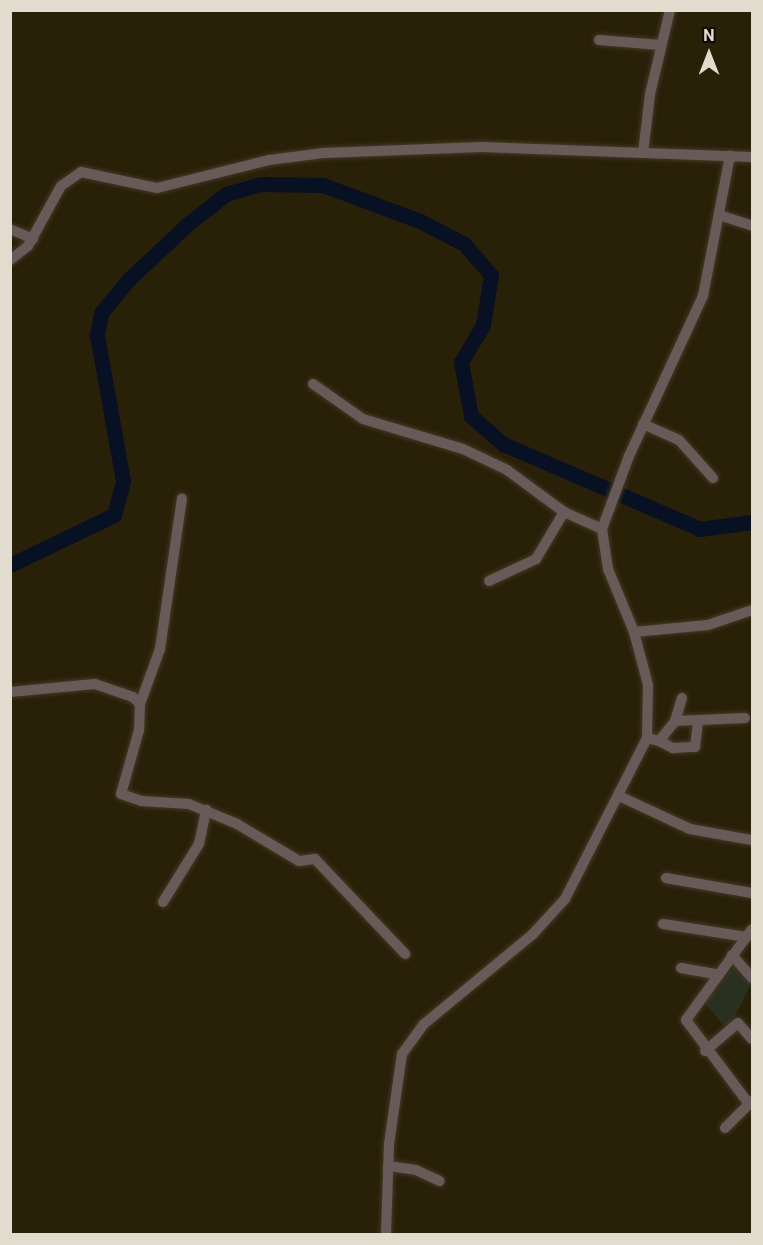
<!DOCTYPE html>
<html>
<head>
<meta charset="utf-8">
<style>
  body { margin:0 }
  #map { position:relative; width:763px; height:1245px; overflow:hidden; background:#292008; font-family:Roboto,sans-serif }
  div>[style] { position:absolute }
  .green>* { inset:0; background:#29301f }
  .river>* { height:15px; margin:-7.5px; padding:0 7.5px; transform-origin:7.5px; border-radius:7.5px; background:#081123 }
  .roads { filter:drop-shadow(0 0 2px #433a24) drop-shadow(0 0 2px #433a24) }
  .minor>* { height:10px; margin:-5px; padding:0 5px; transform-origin:5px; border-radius:5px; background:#685a58 }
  span { translate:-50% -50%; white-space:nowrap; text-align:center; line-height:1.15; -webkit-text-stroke:6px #0e0a03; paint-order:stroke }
  .frame { position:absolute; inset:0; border:12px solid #e1dcce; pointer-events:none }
  .north { position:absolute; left:679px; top:24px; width:60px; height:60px; -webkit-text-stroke:4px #0e0a03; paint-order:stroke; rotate:0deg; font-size:16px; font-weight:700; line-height:24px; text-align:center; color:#e1dcce }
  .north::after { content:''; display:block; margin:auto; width:21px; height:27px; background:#e1dcce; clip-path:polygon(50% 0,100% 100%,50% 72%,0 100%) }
</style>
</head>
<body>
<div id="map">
  <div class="green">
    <i style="clip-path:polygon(737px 963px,752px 982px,728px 1030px,702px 1000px)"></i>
  </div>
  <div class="river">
    <i style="left:10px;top:565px;width:115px;rotate:-25.7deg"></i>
    <i style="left:114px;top:515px;width:35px;rotate:-75deg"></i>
    <i style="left:123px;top:481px;width:148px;rotate:-100.1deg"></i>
    <i style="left:97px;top:335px;width:22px;rotate:-80deg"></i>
    <i style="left:101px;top:313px;width:43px;rotate:-50.7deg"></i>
    <i style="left:128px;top:280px;width:83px;rotate:-43.1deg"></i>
    <i style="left:189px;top:223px;width:47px;rotate:-38.1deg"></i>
    <i style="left:226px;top:194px;width:35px;rotate:-16deg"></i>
    <i style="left:260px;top:184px;width:63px;rotate:0.9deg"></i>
    <i style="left:323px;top:185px;width:103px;rotate:20.4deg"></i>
    <i style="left:420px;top:221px;width:50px;rotate:27.6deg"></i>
    <i style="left:464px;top:244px;width:41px;rotate:48.9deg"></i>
    <i style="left:491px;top:275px;width:51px;rotate:99.1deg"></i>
    <i style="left:483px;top:325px;width:43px;rotate:120.7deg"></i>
    <i style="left:461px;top:362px;width:55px;rotate:79.5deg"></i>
    <i style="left:471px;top:416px;width:43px;rotate:41.2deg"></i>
    <i style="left:503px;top:444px;width:215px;rotate:23.3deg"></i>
    <i style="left:700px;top:529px;width:52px;rotate:-7.7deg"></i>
  </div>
  <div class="roads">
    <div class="minor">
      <i style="left:599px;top:40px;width:62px;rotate:4.6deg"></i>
      <i style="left:643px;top:153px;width:59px;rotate:-83.2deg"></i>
      <i style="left:650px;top:94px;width:86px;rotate:-76.6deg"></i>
      <i style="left:719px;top:215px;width:35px;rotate:18deg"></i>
      <i style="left:12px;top:230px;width:23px;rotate:23deg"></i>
      <i style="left:10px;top:260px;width:23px;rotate:-38deg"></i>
      <i style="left:28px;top:246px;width:68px;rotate:-61.2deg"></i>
      <i style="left:61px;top:186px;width:24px;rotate:-35deg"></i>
      <i style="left:81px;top:172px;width:78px;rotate:11.9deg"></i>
      <i style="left:157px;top:188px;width:115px;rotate:-14deg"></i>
      <i style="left:269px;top:160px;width:55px;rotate:-7.3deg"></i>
      <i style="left:324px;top:153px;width:158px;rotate:-2.2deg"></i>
      <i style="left:482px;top:147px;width:270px;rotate:2.1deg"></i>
      <i style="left:313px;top:384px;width:61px;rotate:35deg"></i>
      <i style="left:363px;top:419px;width:104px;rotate:16.7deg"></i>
      <i style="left:463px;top:449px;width:49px;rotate:25.5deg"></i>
      <i style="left:507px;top:470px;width:71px;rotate:36.4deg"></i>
      <i style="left:643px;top:424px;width:39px;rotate:24deg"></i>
      <i style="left:679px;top:440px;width:51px;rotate:48.2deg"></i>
      <i style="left:489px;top:581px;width:52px;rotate:-25.1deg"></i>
      <i style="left:536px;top:559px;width:55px;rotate:-59.2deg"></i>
      <i style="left:564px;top:512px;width:42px;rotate:24.1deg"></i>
      <i style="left:634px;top:632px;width:74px;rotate:-5.4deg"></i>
      <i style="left:708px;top:625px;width:46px;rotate:-18.8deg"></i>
      <i style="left:10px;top:692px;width:85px;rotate:-5.4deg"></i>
      <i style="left:95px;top:684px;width:40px;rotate:18.9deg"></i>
      <i style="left:133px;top:697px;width:10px;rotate:45deg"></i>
      <i style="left:140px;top:704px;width:26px;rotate:92deg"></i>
      <i style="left:139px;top:730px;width:66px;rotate:105.7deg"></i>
      <i style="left:121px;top:794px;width:21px;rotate:19deg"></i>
      <i style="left:141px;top:801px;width:48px;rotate:3.6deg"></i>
      <i style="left:189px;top:804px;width:52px;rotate:22.6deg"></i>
      <i style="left:237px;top:824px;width:72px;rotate:30.8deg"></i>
      <i style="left:299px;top:861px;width:16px;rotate:-7deg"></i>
      <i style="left:315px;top:859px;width:131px;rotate:46.5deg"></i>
      <i style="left:140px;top:704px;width:59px;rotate:-70deg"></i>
      <i style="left:160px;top:649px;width:152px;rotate:-81.7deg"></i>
      <i style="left:675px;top:721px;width:24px;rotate:-73deg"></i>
      <i style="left:647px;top:738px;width:12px;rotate:14deg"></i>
      <i style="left:659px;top:741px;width:26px;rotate:-51deg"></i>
      <i style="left:675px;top:721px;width:70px;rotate:-2.5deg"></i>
      <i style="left:659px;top:741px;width:16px;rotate:27deg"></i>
      <i style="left:673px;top:748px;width:22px;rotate:-3deg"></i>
      <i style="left:695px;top:747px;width:26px;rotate:-83deg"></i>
      <i style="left:619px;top:796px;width:78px;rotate:24.9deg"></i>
      <i style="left:690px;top:829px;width:63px;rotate:10.1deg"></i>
      <i style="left:666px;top:878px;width:87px;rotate:9.9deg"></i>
      <i style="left:163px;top:902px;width:68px;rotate:-58.2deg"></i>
      <i style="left:199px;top:844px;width:35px;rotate:-78deg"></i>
      <i style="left:663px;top:924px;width:85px;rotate:8.8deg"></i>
      <i style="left:732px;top:955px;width:30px;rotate:49deg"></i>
      <i style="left:681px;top:968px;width:36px;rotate:10deg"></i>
      <i style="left:705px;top:1051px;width:43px;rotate:-40.3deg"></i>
      <i style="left:738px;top:1023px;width:21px;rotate:49deg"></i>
      <i style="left:749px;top:1104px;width:105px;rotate:-126.9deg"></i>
      <i style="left:686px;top:1020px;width:112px;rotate:-54deg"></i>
      <i style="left:725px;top:1128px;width:38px;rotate:-45deg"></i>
      <i style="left:388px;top:1166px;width:28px;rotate:8deg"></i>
      <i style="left:416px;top:1170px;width:26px;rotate:25deg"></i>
      <i style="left:386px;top:1234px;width:90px;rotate:-88.1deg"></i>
      <i style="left:389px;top:1144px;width:91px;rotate:-81.8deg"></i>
      <i style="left:402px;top:1054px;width:37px;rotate:-54deg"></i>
      <i style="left:424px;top:1024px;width:140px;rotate:-39.5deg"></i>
      <i style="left:532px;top:935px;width:49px;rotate:-47.5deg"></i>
      <i style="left:565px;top:899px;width:181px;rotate:-63deg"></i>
      <i style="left:647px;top:738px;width:53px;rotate:-88.9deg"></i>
      <i style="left:648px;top:685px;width:55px;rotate:-104.8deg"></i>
      <i style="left:634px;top:632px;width:68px;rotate:-112.4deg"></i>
      <i style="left:608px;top:569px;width:40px;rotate:-98.5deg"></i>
      <i style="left:602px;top:529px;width:78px;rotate:-69.7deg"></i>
      <i style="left:629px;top:456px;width:176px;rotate:-65.2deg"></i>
      <i style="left:703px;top:296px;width:143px;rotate:-79.1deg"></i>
    </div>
  </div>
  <div class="frame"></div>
  <div class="north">N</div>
</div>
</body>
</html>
